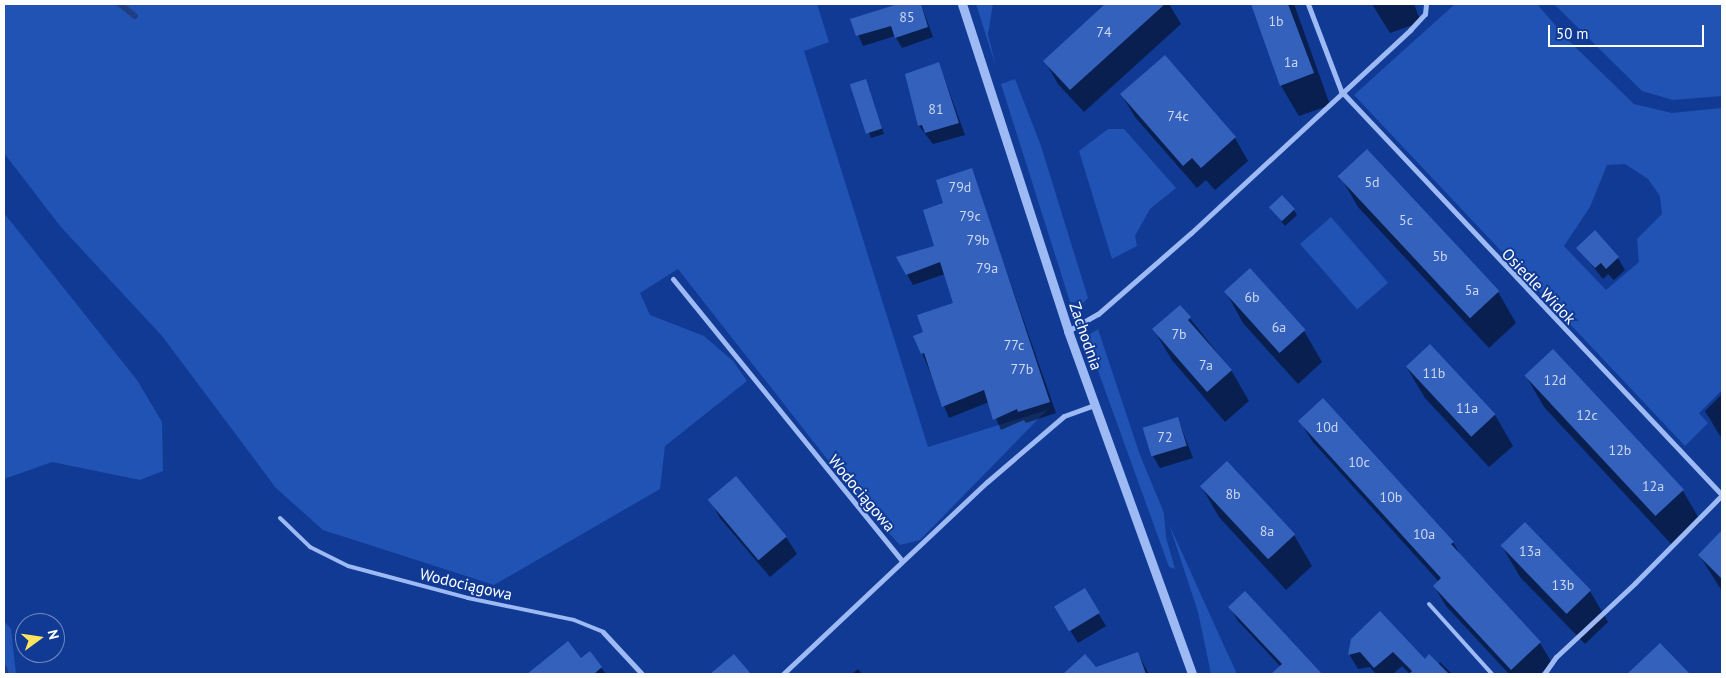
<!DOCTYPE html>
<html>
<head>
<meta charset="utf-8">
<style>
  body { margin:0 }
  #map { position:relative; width:1726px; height:678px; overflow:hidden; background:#103a94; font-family:"PT Sans",sans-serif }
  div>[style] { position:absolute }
  .green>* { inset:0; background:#2153b4; transform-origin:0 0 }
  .shadow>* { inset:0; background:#0007 }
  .stream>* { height:6px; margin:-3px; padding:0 3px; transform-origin:3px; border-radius:3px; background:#203f83 }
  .building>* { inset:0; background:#3461bc; transform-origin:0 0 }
  .service>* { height:4px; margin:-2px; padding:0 2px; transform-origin:2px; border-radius:2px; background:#9dbaf4 }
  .minor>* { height:5px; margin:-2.5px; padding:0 2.5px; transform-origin:2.5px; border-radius:2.5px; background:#9dbaf4 }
  .tertiary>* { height:9px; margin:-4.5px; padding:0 4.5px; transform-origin:4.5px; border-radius:4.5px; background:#9dbaf4 }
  span { translate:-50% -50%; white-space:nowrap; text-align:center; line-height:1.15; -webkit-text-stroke:4px #103a94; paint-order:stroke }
  .number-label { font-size:14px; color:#ccd8ee }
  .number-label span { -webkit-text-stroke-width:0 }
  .street-label { font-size:16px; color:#fff }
  .frame { position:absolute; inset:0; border:5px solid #fff; pointer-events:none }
  .north { position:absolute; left:15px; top:613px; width:50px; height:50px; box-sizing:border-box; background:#103a94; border:1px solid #7089bf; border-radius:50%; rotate:76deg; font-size:14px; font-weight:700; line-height:20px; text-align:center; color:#fff }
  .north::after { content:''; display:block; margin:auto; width:18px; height:22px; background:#ffe460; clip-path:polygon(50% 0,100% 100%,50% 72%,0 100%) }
  .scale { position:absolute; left:1548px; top:25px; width:156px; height:22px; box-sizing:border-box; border:2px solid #fff; border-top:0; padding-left:6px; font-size:15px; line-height:18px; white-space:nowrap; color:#fff; -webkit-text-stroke:4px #103a94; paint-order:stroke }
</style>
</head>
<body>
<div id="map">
  <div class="green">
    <i style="clip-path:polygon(4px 4px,817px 4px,829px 42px,804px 51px,928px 447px,1047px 410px,920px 540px,900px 545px,867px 510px,678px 269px,640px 293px,650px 315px,704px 336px,733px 361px,747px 381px,665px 446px,660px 489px,494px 585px,323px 530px,276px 488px,162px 336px,60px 226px,4px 153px)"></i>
    <i style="clip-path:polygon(976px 4px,993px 4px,988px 34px,996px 67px)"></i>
    <i style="clip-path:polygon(evenodd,1455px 4px,1537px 4px,1569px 41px,1634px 104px,1672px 113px,1722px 108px,1722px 390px,1699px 413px,1708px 423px,1685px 446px,1354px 95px,1455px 4px,1625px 164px,1648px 179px,1660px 196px,1662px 214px,1637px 239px,1639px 262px,1606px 290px,1564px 246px,1590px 207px,1607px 165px,1625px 164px)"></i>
    <i style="clip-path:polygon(1554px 4px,1722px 4px,1722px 96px,1673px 100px,1642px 91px)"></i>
    <i style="clip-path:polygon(1015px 79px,1041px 146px,1088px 298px,1083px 303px,1070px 302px,1001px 84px)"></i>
    <i style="clip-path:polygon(1108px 129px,1124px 129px,1176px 188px,1150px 209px,1135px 236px,1137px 246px,1112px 259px,1079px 151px)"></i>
    <i style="clip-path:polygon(4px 213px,137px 380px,162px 422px,163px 471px,140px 480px,52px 462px,4px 479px)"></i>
    <i style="left:1331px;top:217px;width:87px;height:41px;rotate:49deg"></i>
    <i style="clip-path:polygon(1098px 329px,1140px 455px,1164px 513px,1166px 537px,1175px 569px,1169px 567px,1088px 343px,1090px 334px)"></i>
    <i style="clip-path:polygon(1169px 524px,1225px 648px,1237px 674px,1211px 674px,1198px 612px)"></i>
    <i style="clip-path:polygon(4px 621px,11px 629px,16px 674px,4px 674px)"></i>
  </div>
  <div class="shadow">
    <i style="clip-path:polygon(902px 4px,921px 4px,933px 37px,902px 48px,895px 36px,863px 46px,852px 20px)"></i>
    <i style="clip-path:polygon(1107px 4px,1169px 4px,1181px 24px,1084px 112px,1058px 84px,1045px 61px)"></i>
    <i style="clip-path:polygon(1252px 4px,1294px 4px,1330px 105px,1299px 116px,1281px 86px)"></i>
    <i style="clip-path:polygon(1372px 4px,1414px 4px,1421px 22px,1390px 33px)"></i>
    <i style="clip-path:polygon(1164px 57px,1235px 138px,1248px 161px,1215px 190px,1206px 180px,1197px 188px,1135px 117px,1121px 94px)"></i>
    <i style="clip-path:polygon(939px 64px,965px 135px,933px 144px,919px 126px)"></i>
    <i style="clip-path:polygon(866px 81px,884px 134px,871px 138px,851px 85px)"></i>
    <i style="clip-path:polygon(1367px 151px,1498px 292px,1516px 323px,1489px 348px,1358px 207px,1340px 176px)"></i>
    <i style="clip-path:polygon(971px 170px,1056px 413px,1026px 423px,1024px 420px,1001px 430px,989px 402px,949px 418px,915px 336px,924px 333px,954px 304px,945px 274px,913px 285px,898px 258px,936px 246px,945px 203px)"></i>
    <i style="clip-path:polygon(1270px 207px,1294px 210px,1297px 215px,1285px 226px)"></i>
    <i style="clip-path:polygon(1578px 248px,1618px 258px,1625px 270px,1614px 280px,1608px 274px,1603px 279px)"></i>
    <i style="clip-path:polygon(1226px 292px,1304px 331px,1322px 362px,1298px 384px,1243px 323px)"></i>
    <i style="clip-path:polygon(1180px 306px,1231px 370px,1249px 401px,1225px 422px,1172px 360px,1154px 330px)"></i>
    <i style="clip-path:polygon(1407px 368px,1495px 415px,1513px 446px,1489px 467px,1425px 398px)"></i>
    <i style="clip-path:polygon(1526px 376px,1683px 491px,1701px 522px,1674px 547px,1544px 407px)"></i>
    <i style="clip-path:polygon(1722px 394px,1722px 439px,1705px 411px)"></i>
    <i style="clip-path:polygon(1178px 419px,1193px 458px,1160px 468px,1153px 456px)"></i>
    <i style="clip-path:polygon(1300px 421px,1453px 542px,1462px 558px,1540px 643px,1552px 663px,1540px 674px,1509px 674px,1446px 606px,1434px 586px,1439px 582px,1312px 441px)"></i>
    <i style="clip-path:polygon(736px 478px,786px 537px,797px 554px,770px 577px,720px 518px,710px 500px)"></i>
    <i style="clip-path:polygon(1201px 486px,1294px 535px,1312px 566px,1286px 590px,1219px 517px)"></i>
    <i style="clip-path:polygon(1722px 532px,1722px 591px,1699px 555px)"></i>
    <i style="clip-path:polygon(1502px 546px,1590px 591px,1608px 622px,1585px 644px,1520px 577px)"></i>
    <i style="clip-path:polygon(1084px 590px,1106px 626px,1078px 643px,1063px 619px)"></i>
    <i style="clip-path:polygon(1245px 593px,1321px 674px,1281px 674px,1278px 669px,1281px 667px,1238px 621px,1230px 607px)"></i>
    <i style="clip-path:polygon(1352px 639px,1438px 665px,1440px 662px,1452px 674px,1410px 674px,1402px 666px,1393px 674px,1376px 674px,1370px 667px,1358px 669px,1349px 654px)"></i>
    <i style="clip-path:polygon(1660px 645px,1688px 674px,1629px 674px)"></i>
    <i style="clip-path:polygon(590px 653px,606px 674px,543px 674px,538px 667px,581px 659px)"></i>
    <i style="clip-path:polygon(1138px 654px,1149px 674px,1067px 672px,1096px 669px)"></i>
    <i style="clip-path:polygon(858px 669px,862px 674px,852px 674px)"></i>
  </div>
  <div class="stream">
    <i style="left:120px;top:4px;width:19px;rotate:39deg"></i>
    <i style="left:4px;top:668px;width:6px;rotate:72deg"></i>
  </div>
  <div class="building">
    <i style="clip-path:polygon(898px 4px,921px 4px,928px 27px,895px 38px,891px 26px,856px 36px,850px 19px)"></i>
    <i style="clip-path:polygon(1105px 4px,1165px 4px,1070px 90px,1043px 61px)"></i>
    <i style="clip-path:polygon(1251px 4px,1288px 4px,1314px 73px,1280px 86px)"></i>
    <i style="clip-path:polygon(1165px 55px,1236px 137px,1201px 168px,1192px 158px,1183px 166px,1120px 94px)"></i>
    <i style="clip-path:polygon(939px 62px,959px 123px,925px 133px,922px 125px,918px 126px,905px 74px)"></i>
    <i style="left:866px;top:79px;width:52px;height:17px;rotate:72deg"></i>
    <i style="left:1367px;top:149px;width:194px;height:40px;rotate:47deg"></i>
    <i style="clip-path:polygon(972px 168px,1050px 402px,1018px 412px,1017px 409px,993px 420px,984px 390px,942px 407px,924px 353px,921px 354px,913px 336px,923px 332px,917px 315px,953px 303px,940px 262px,906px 275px,896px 257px,934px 246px,923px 210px,943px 203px,936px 180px)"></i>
    <i style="left:1282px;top:195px;width:19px;height:18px;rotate:47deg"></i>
    <i style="clip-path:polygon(1595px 230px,1619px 257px,1606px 269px,1601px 263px,1595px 268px,1576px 248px)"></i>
    <i style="left:1250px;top:268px;width:83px;height:35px;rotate:48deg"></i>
    <i style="clip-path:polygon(1180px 305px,1191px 317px,1188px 320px,1232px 370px,1207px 392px,1152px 329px)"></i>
    <i style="left:1430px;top:344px;width:96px;height:33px;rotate:47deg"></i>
    <i style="left:1553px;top:349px;width:192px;height:39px;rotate:47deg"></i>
    <i style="clip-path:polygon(1323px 398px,1454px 542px,1451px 544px,1541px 642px,1511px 670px,1433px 586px,1441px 578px,1298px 421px)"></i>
    <i style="left:1178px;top:417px;width:30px;height:37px;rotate:73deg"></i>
    <i style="left:1227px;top:461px;width:100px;height:37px;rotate:47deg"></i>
    <i style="left:736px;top:476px;width:79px;height:37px;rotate:50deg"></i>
    <i style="left:1525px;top:522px;width:95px;height:34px;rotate:46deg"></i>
    <i style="clip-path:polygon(1722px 530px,1722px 579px,1698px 555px)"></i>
    <i style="left:1085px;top:588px;width:29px;height:36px;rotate:59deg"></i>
    <i style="clip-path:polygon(1245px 591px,1259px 606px,1322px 674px,1271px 674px,1282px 664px,1228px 607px)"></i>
    <i style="clip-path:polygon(1380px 611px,1425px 659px,1429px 654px,1449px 674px,1409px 674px,1412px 671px,1393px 652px,1374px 668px,1360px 652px,1348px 655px,1351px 639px)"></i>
    <i style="clip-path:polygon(568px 641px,581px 658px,590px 651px,602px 667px,594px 674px,527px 674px)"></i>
    <i style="clip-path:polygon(1660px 643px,1690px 674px,1627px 674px)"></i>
    <i style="clip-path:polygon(1138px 652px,1146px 674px,1063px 674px,1085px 654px,1096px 667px)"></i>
    <i style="clip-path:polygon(734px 654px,751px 674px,710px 674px)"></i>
  </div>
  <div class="service">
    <i style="left:280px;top:518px;width:42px;rotate:44deg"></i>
    <i style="left:310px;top:547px;width:42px;rotate:26.6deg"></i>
    <i style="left:348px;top:566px;width:124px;rotate:14.9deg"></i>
    <i style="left:468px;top:598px;width:108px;rotate:11.7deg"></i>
    <i style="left:574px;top:620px;width:31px;rotate:22deg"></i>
    <i style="left:1429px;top:604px;width:94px;rotate:48deg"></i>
  </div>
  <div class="minor">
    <i style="left:1308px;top:4px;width:93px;rotate:69.2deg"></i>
    <i style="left:1341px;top:91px;width:555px;rotate:46.68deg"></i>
    <i style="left:673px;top:279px;width:362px;rotate:50.9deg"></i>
    <i style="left:1068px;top:331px;width:34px;rotate:-30deg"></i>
    <i style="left:1098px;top:314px;width:123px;rotate:-41.1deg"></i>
    <i style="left:1191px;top:233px;width:299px;rotate:-42.8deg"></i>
    <i style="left:1410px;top:30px;width:22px;rotate:-47deg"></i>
    <i style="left:1425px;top:14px;width:10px;rotate:-84deg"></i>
    <i style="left:603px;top:632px;width:57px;rotate:47.1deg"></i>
    <i style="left:783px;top:674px;width:280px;rotate:-43.3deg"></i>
    <i style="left:987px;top:482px;width:101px;rotate:-40.6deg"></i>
    <i style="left:1064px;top:416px;width:32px;rotate:-20deg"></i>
    <i style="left:1544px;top:674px;width:21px;rotate:-55deg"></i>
    <i style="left:1556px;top:657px;width:108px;rotate:-43.1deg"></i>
    <i style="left:1635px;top:583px;width:124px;rotate:-45.3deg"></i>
  </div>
  <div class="tertiary">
    <i style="left:962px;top:4px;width:344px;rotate:72deg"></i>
    <i style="left:1068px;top:331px;width:365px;rotate:70.1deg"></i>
  </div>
  <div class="number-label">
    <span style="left:907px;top:17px">85</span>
    <span style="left:1276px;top:21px">1b</span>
    <span style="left:1104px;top:32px">74</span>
    <span style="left:1291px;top:62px">1a</span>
    <span style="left:936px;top:109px">81</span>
    <span style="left:1178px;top:116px">74c</span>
    <span style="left:1372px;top:182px">5d</span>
    <span style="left:960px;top:187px">79d</span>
    <span style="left:970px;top:216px">79c</span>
    <span style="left:1406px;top:220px">5c</span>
    <span style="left:978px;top:240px">79b</span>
    <span style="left:1440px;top:256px">5b</span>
    <span style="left:987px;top:268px">79a</span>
    <span style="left:1472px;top:290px">5a</span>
    <span style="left:1252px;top:297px">6b</span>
    <span style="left:1279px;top:327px">6a</span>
    <span style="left:1179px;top:334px">7b</span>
    <span style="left:1014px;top:345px">77c</span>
    <span style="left:1206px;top:365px">7a</span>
    <span style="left:1022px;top:369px">77b</span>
    <span style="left:1434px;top:373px">11b</span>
    <span style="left:1555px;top:380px">12d</span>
    <span style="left:1467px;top:408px">11a</span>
    <span style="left:1587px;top:415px">12c</span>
    <span style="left:1327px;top:427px">10d</span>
    <span style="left:1165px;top:437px">72</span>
    <span style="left:1620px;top:450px">12b</span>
    <span style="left:1359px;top:462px">10c</span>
    <span style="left:1653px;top:486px">12a</span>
    <span style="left:1233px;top:494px">8b</span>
    <span style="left:1391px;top:497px">10b</span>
    <span style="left:1267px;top:531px">8a</span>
    <span style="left:1424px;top:534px">10a</span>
    <span style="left:1530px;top:551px">13a</span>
    <span style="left:1563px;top:585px">13b</span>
  </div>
  <div class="street-label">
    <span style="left:1539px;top:286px;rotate:46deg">Osiedle Widok</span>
    <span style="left:1086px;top:336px;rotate:71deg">Zachodnia</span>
    <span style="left:862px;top:493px;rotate:50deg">Wodociągowa</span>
    <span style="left:466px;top:584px;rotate:13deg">Wodociągowa</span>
  </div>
  <div class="frame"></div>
  <div class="north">N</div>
  <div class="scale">50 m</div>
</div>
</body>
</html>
